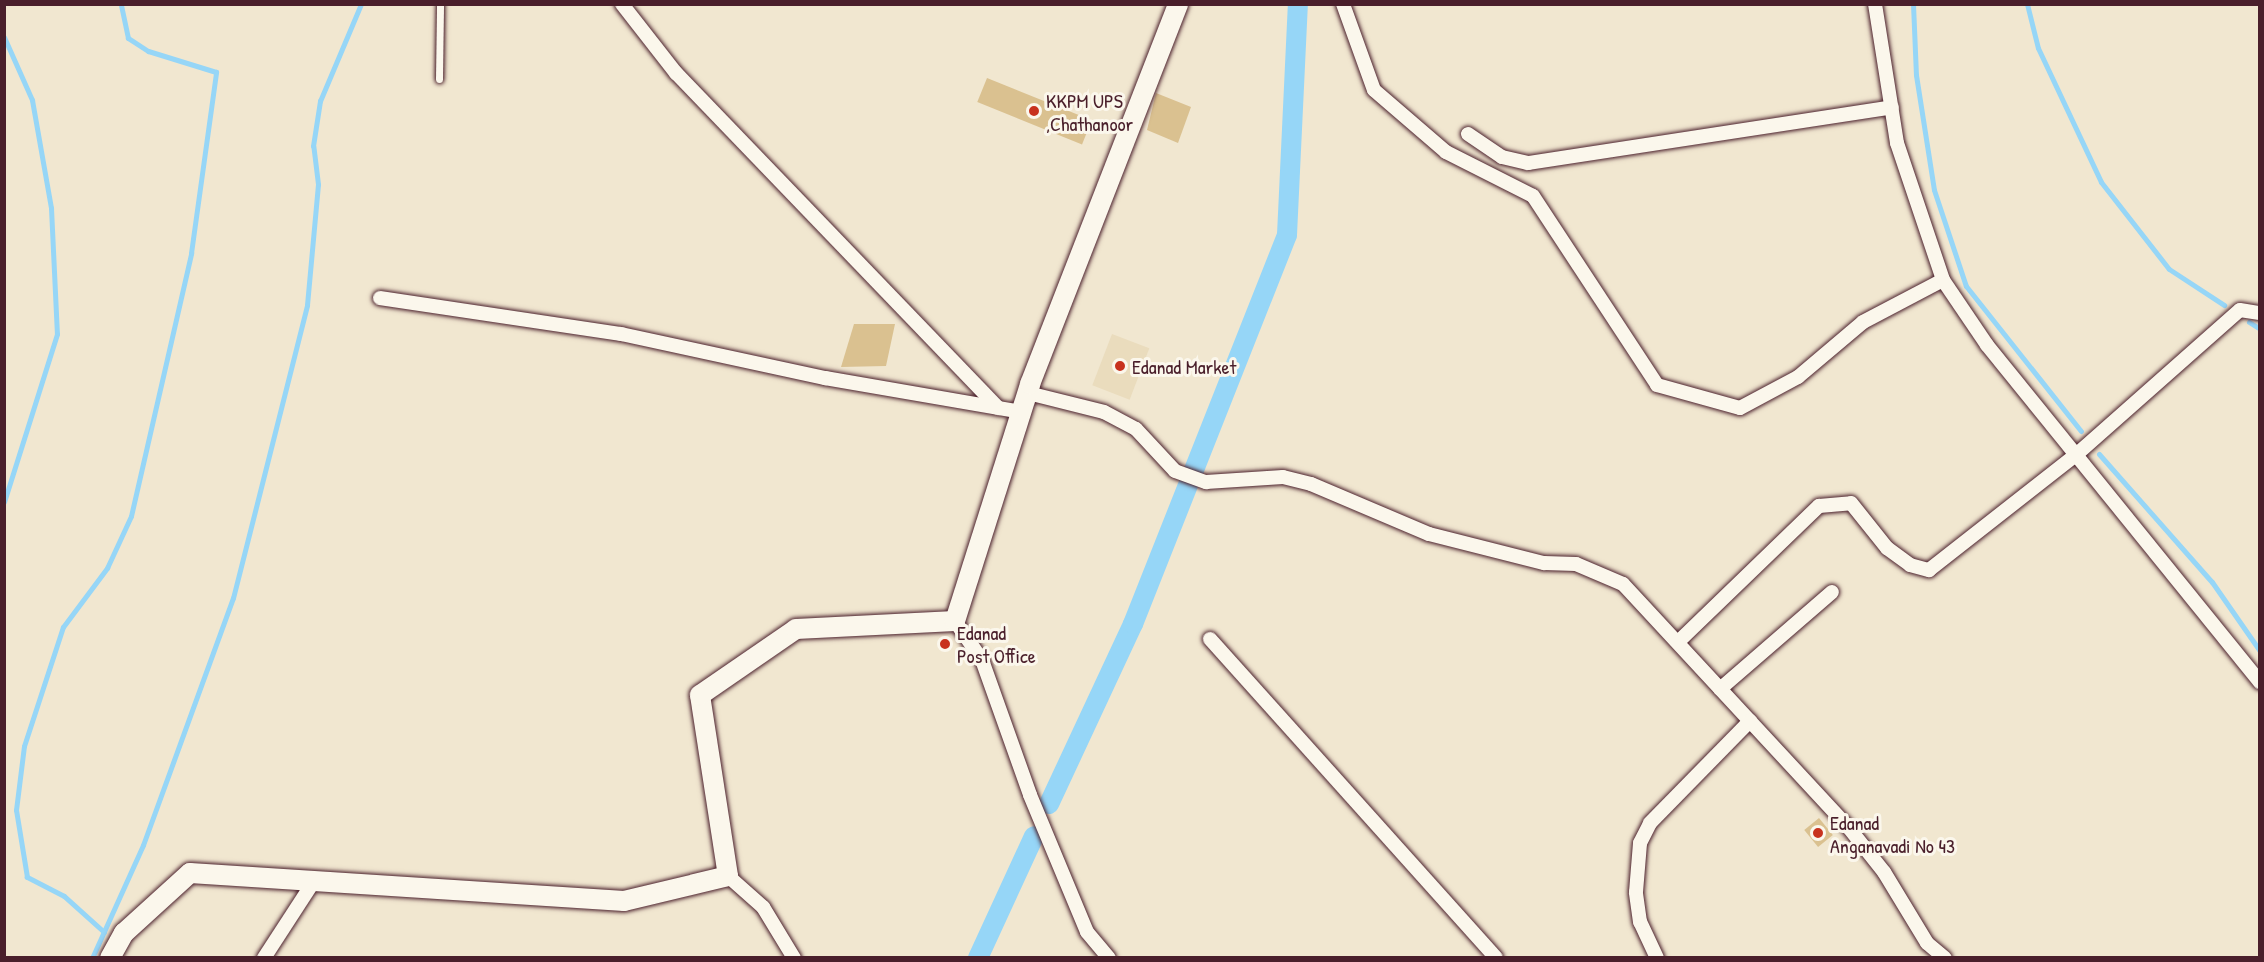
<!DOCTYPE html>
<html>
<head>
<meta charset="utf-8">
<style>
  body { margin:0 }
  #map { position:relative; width:2264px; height:962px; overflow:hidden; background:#f1e7d0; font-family:"Patrick Hand",sans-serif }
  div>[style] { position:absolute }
  .built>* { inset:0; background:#eadcbd; transform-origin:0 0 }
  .stream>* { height:5px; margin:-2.5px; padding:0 2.5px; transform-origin:2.5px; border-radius:2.5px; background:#96d6f7 }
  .canal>* { height:20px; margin:-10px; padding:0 10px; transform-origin:10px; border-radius:10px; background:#96d6f7 }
  .building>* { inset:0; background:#dac190; transform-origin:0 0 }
  .roads { filter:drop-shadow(0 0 2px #4a1f2b) drop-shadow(0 0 2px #4a1f2b) }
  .lane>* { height:7px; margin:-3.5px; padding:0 3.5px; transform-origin:3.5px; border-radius:3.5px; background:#fbf7ec }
  .street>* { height:14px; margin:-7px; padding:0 7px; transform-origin:7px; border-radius:7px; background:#fbf7ec }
  .secondary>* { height:20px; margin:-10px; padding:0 10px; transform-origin:10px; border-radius:10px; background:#fbf7ec }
  .dots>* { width:16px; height:16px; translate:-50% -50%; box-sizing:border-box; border:3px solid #fbf7ec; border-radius:50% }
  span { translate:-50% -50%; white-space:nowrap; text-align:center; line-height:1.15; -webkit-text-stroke:6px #fbf7ec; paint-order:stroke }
  .poi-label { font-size:20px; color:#4a1f2b }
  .left { translate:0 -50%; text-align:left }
  .frame { position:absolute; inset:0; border:6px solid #4a1f2b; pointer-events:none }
</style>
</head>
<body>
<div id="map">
  <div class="built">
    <i style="left:1112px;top:334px;width:40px;height:55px;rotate:21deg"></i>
  </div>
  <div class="stream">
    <i style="left:1913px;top:4px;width:71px;rotate:87.6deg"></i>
    <i style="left:1916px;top:75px;width:116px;rotate:81.1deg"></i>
    <i style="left:1934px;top:190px;width:101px;rotate:71.6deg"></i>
    <i style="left:1966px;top:286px;width:185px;rotate:51.6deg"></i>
    <i style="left:2027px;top:4px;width:45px;rotate:76deg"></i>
    <i style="left:2038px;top:48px;width:148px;rotate:64.8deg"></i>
    <i style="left:2101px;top:182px;width:110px;rotate:52deg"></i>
    <i style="left:2169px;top:269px;width:66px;rotate:33.2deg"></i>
    <i style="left:4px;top:37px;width:69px;rotate:66deg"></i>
    <i style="left:32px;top:100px;width:110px;rotate:80deg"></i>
    <i style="left:51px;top:208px;width:126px;rotate:87.3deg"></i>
    <i style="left:57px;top:334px;width:176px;rotate:107.5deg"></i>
    <i style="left:2249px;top:322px;width:13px;rotate:32deg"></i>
    <i style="left:2099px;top:454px;width:171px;rotate:48.6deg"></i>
    <i style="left:2212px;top:582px;width:84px;rotate:55.2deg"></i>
    <i style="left:104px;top:932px;width:54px;rotate:-138deg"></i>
    <i style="left:64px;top:896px;width:42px;rotate:-152.8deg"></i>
    <i style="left:27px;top:877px;width:68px;rotate:-99.3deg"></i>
    <i style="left:16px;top:810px;width:64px;rotate:-82.9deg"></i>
    <i style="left:24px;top:746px;width:125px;rotate:-71.9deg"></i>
    <i style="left:63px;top:627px;width:74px;rotate:-53.3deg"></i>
    <i style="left:107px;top:568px;width:57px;rotate:-65.2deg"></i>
    <i style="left:131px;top:516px;width:270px;rotate:-77.1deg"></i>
    <i style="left:191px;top:253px;width:183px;rotate:-82.1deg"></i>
    <i style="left:216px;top:72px;width:71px;rotate:-162.8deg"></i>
    <i style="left:148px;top:51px;width:24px;rotate:-147deg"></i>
    <i style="left:128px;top:38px;width:35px;rotate:-102deg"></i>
    <i style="left:92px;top:958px;width:124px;rotate:-65.7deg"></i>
    <i style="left:143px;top:845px;width:263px;rotate:-70deg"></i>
    <i style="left:233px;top:598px;width:302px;rotate:-75.8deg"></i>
    <i style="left:307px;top:305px;width:121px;rotate:-84.8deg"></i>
    <i style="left:318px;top:184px;width:38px;rotate:-97deg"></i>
    <i style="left:313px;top:146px;width:46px;rotate:-81.2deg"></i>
    <i style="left:320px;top:101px;width:105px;rotate:-67.1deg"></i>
  </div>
  <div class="canal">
    <i style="left:1049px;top:804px;width:199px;rotate:-65deg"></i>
    <i style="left:1133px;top:624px;width:418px;rotate:-68.4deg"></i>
    <i style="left:1287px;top:235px;width:231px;rotate:-87.3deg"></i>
    <i style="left:978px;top:958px;width:134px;rotate:-65.3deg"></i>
  </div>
  <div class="building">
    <i style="left:987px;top:78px;width:113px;height:26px;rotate:22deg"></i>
    <i style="clip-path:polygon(1156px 93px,1191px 107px,1178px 143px,1147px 130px)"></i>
    <i style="clip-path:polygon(854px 324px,895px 324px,886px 366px,841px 367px)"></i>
    <i style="left:1819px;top:818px;width:22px;height:19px;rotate:51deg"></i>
  </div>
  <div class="roads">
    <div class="lane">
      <i style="left:439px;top:79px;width:75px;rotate:-89.2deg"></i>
    </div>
    <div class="street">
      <i style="left:622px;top:4px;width:88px;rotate:52deg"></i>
      <i style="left:676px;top:73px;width:465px;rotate:46.1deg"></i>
      <i style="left:1343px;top:4px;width:91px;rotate:70.2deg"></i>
      <i style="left:1374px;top:90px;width:95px;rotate:40.7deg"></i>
      <i style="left:1446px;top:152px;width:97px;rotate:26.8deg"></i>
      <i style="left:1533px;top:196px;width:226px;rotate:56.7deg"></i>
      <i style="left:1657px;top:385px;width:86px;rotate:15.5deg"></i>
      <i style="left:1740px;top:408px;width:66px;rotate:-28.1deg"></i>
      <i style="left:1798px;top:377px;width:85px;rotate:-40.2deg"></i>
      <i style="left:1863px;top:322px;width:90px;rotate:-27.7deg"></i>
      <i style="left:1875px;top:4px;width:141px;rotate:81deg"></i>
      <i style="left:1897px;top:143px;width:145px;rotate:71.4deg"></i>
      <i style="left:1943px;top:280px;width:78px;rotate:55.9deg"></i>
      <i style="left:1987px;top:345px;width:434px;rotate:51deg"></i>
      <i style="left:1468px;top:134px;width:41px;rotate:34.1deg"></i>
      <i style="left:1502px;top:157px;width:27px;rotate:13deg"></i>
      <i style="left:1528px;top:163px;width:368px;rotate:-8.7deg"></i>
      <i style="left:380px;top:298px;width:244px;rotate:8.5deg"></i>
      <i style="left:621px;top:334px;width:209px;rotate:12.2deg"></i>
      <i style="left:825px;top:378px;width:199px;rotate:9.8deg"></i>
      <i style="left:1028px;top:393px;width:78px;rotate:14deg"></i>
      <i style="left:1104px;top:412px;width:36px;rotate:28deg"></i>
      <i style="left:1136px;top:429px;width:57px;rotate:47.1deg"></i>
      <i style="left:1175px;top:471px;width:33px;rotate:20deg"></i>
      <i style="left:1206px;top:482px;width:77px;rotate:-3.7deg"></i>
      <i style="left:1283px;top:477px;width:29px;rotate:14deg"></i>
      <i style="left:1311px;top:484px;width:128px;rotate:23deg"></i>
      <i style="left:1429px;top:534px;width:119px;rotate:14.2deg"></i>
      <i style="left:1544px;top:563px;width:32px;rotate:2deg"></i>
      <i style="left:1576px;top:564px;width:51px;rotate:23.1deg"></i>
      <i style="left:1623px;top:584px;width:333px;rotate:47.2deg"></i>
      <i style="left:1849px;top:828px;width:56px;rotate:51.5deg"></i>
      <i style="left:1884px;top:872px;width:83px;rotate:58.8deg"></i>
      <i style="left:1927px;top:943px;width:23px;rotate:40deg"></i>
      <i style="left:955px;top:621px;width:47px;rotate:55.3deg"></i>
      <i style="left:982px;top:660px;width:143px;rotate:70.4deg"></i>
      <i style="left:1030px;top:795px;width:148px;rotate:67.4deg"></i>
      <i style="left:1087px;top:932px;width:34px;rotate:50deg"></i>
      <i style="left:1210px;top:639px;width:428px;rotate:48.1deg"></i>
      <i style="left:1678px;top:642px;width:196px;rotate:-44deg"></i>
      <i style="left:1819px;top:506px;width:32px;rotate:-5deg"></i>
      <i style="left:1851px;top:503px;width:58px;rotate:51.3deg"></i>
      <i style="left:1887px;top:548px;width:29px;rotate:36deg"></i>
      <i style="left:1910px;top:565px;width:20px;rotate:15deg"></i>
      <i style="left:1929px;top:570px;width:188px;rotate:-38.1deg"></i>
      <i style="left:2077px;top:454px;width:217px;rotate:-41.5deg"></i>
      <i style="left:2240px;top:310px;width:20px;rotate:9deg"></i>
      <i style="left:1720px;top:689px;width:148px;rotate:-40.9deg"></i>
      <i style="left:728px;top:876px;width:47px;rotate:41.5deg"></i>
      <i style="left:763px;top:907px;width:60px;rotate:58.7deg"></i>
      <i style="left:264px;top:958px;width:92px;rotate:-57deg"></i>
      <i style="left:1657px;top:958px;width:40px;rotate:-115deg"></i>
      <i style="left:1640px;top:922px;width:30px;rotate:-98deg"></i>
      <i style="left:1636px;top:892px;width:49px;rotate:-85.3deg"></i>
      <i style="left:1640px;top:843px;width:22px;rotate:-63deg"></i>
      <i style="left:1650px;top:823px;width:143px;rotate:-45.6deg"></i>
    </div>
    <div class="secondary">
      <i style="left:110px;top:958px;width:29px;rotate:-61deg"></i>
      <i style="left:124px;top:933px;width:89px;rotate:-42.3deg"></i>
      <i style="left:190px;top:873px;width:435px;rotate:3.7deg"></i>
      <i style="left:624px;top:901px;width:107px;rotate:-13.5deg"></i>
      <i style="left:728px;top:876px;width:183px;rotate:-98.8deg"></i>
      <i style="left:700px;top:695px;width:116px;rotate:-34.5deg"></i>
      <i style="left:796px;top:629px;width:159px;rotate:-2.9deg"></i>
      <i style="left:955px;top:621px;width:249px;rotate:-72.4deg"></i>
      <i style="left:1030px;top:384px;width:408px;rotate:-68.7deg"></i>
    </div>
  </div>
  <div class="dots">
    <i style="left:1034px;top:111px;background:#c8321e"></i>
    <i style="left:1120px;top:366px;background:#c8321e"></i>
    <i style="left:945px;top:644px;background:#c8321e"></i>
    <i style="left:1818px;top:833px;background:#c8321e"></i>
  </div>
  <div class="poi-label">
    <span class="left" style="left:1046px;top:112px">KKPM UPS<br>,Chathanoor</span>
    <span class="left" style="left:1132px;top:366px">Edanad Market</span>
    <span class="left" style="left:957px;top:644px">Edanad<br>Post Office</span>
    <span class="left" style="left:1830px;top:834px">Edanad<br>Anganavadi No 43</span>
  </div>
  <div class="frame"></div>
</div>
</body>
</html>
